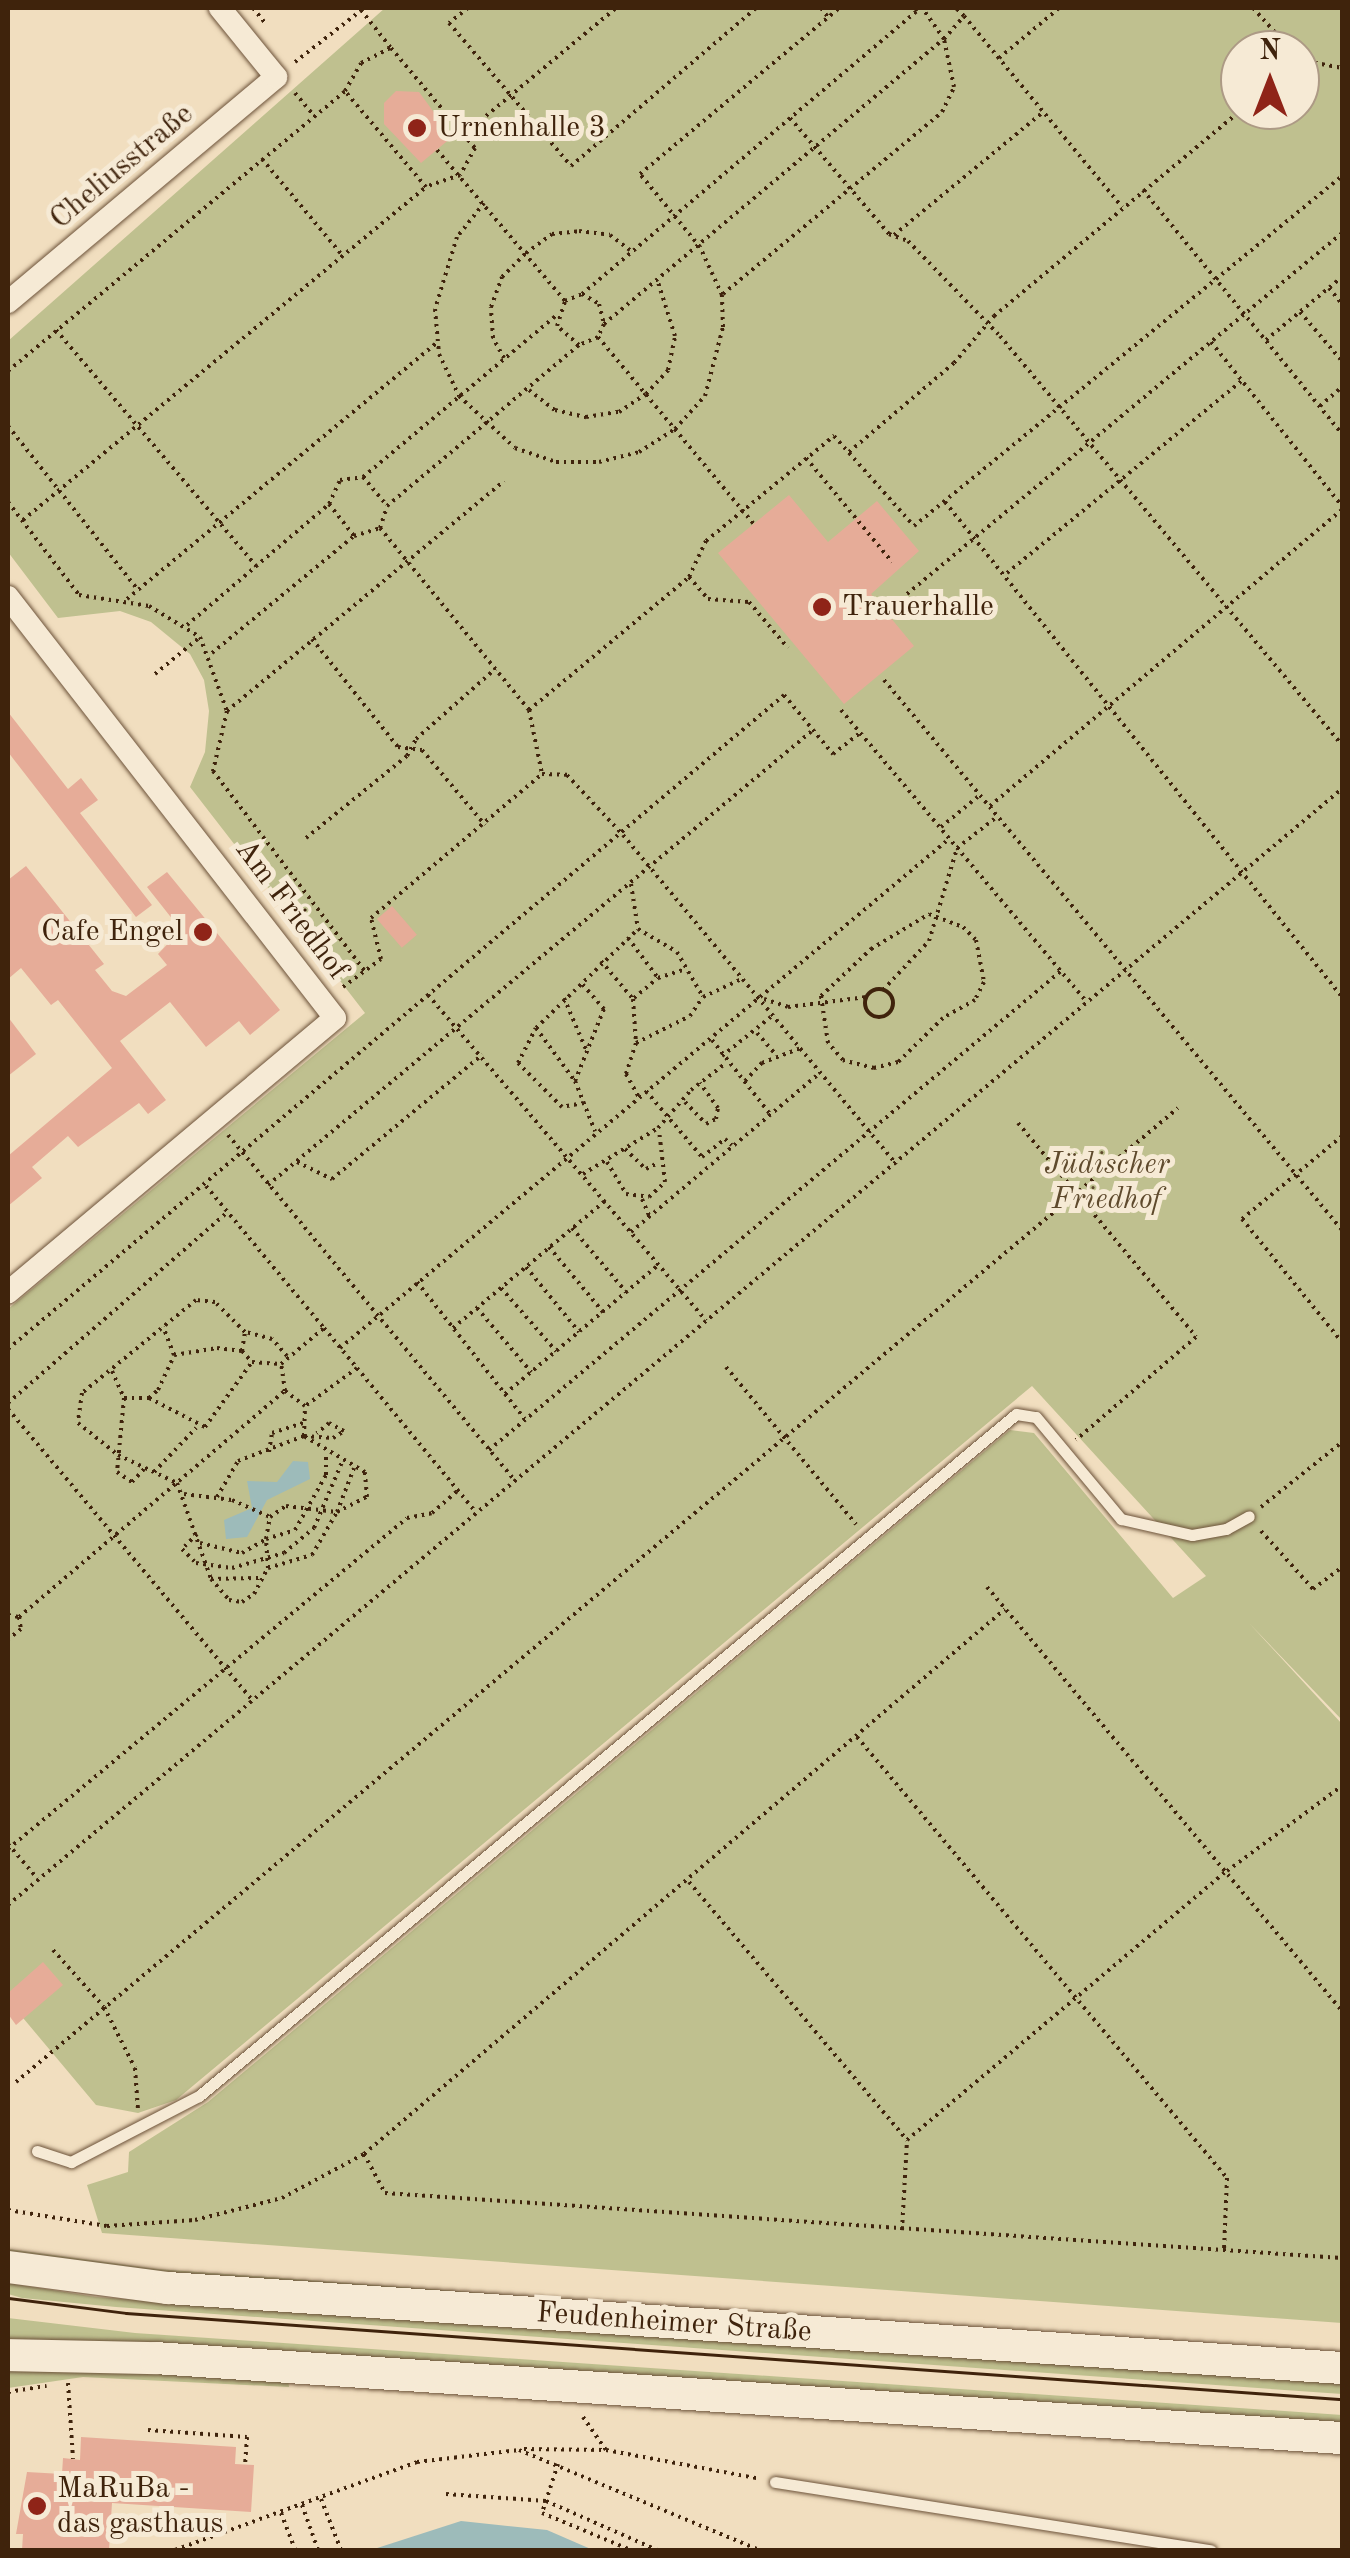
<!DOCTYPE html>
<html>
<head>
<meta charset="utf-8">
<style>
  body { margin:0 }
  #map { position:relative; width:1350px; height:2558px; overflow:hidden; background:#f1debf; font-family:"Old Standard TT",serif }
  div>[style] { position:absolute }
  .green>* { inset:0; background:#bfc08f }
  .water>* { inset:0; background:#9dbbba }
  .building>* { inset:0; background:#e6ac98; transform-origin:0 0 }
  .path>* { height:4px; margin-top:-2px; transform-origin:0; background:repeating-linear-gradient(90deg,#3f230c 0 2.5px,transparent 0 7.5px) }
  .path>.ring { margin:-2px; padding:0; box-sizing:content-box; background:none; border:4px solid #3f230c; border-radius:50% }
  .roads { filter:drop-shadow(0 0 2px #6c5239) drop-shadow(0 0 2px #6c5239) }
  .lane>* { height:11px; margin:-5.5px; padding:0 5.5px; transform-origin:5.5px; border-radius:5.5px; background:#f6ead5 }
  .street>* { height:22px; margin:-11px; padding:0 11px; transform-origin:11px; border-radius:11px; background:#f6ead5 }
  .secondary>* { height:32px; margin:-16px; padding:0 16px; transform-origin:16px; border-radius:16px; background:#f6ead5 }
  .tram>* { height:2.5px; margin:-1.25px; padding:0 1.25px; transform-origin:1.25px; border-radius:1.25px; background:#3f230c }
  .dots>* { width:28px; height:28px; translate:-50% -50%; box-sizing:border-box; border:5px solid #f6ead5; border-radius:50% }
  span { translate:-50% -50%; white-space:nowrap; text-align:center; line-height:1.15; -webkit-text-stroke:10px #f6ead5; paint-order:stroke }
  .poi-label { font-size:30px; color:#3f230c }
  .left { translate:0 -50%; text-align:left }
  .right { translate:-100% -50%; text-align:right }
  .street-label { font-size:30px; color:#3f230c }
  .park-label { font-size:30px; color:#5f4a2d; font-style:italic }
  .frame { position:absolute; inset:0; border:10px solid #3f230c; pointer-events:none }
  .north { position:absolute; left:1220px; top:30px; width:100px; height:100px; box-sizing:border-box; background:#f6ead5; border:2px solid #ad9a85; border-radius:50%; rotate:0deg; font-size:28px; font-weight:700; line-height:40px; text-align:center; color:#3f230c }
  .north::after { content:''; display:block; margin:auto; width:35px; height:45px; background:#8f2418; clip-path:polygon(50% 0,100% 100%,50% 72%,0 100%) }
</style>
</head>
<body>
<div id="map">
  <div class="green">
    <i style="clip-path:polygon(evenodd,385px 8px,1342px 8px,1342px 1720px,1249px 1623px,1342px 1724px,1342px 2323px,102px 2233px,87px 2185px,128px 2172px,129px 2152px,208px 2102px,1010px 1430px,1034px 1433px,1173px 1598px,1206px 1576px,1032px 1386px,176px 2100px,138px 2113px,96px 2105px,8px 2000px,8px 1309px,365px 1013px,190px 787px,205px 752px,209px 711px,204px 680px,190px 654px,151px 622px,120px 611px,58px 618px,8px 552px,8px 341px,385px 8px,1240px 50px,1300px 50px,1300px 110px,1240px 110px,1240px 50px)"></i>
    <i style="clip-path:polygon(8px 2249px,157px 2269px,1342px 2356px,157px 2274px,8px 2255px)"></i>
    <i style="clip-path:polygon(8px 2283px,96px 2297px,1342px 2383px,1342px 2394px,116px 2307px,22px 2298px,8px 2294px)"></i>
    <i style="clip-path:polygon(8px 2318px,135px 2333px,1342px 2415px,1342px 2423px,164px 2346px,8px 2343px)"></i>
    <i style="clip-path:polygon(8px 2369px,288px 2378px,289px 2387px,83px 2377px,8px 2388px)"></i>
  </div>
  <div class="water">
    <i style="clip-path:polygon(293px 1461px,308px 1462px,310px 1479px,267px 1500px,247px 1537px,226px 1539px,224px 1520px,252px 1508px,247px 1481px,277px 1482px)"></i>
    <i style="clip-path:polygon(461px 2521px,547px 2530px,593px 2550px,371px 2550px)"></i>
  </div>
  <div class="building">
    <i style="clip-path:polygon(396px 91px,419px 92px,452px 137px,421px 163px,384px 124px,384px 103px)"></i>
    <i style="clip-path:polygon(789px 495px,828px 542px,877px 501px,919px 551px,871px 594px,914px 646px,844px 704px,718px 553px)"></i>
    <i style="clip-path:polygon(8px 712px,68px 789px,81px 778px,98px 800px,80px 813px,152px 905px,136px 917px,8px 752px)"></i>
    <i style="clip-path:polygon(26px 866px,104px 964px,95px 970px,112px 991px,126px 996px,167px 965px,158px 954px,181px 930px,147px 887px,167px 872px,280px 1010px,250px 1035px,239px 1021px,206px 1047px,170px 1002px,120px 1041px,166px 1100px,148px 1114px,139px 1103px,78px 1147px,68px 1136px,32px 1167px,42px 1178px,8px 1206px,8px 1156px,112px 1068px,58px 1000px,51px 1005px,21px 968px,8px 979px,8px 880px)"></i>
    <i style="left:392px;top:906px;width:38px;height:20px;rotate:49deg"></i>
    <i style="clip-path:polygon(8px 1017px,36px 1054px,8px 1076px)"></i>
    <i style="clip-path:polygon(43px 1962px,63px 1985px,16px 2025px,8px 2014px,8px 1993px)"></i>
    <i style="clip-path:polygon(81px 2437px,236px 2447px,235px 2464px,254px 2465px,251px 2512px,112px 2503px,109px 2550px,22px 2550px,23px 2534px,16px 2534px,27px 2472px,62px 2474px,63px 2458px,80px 2460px)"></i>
  </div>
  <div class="path">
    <i style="left:253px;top:8px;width:19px;rotate:51deg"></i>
    <i style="left:468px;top:8px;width:24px;rotate:142deg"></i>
    <i style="left:449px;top:23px;width:188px;rotate:49.5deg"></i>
    <i style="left:571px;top:166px;width:243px;rotate:-40.5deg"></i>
    <i style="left:821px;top:8px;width:11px;rotate:52deg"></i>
    <i style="left:1253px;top:8px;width:57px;rotate:47.9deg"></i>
    <i style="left:361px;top:10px;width:48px;rotate:51.7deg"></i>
    <i style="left:964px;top:16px;width:248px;rotate:50.4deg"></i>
    <i style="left:391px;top:48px;width:131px;rotate:50deg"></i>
    <i style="left:475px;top:148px;width:31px;rotate:119deg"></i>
    <i style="left:460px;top:175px;width:36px;rotate:161deg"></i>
    <i style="left:426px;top:187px;width:126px;rotate:-130.2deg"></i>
    <i style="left:345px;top:91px;width:32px;rotate:-60deg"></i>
    <i style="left:361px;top:63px;width:34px;rotate:-27deg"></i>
    <i style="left:999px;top:58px;width:77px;rotate:-39.7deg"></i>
    <i style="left:1300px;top:60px;width:43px;rotate:10.8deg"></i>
    <i style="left:295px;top:62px;width:88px;rotate:-38deg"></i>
    <i style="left:295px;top:93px;width:30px;rotate:50deg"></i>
    <i style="left:790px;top:118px;width:153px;rotate:49.5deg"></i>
    <i style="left:889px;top:234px;width:20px;rotate:20deg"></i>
    <i style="left:908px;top:241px;width:132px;rotate:45.9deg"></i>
    <i style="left:1000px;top:336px;width:533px;rotate:50.1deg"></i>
    <i style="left:463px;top:135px;width:199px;rotate:-39.7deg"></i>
    <i style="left:437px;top:150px;width:198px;rotate:49.7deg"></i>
    <i style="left:262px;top:159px;width:125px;rotate:50.2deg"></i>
    <i style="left:1143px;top:190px;width:315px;rotate:50.8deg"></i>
    <i style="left:484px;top:203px;width:43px;rotate:128.5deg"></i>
    <i style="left:457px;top:237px;width:75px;rotate:107deg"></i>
    <i style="left:435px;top:309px;width:45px;rotate:84.9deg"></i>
    <i style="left:439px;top:354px;width:47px;rotate:64.5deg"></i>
    <i style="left:459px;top:396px;width:76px;rotate:42.9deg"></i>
    <i style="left:515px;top:448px;width:43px;rotate:18.9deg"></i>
    <i style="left:556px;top:462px;width:43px"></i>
    <i style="left:599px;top:462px;width:41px;rotate:-14deg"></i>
    <i style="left:639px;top:452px;width:43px;rotate:-32.6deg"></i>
    <i style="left:675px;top:429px;width:45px;rotate:-47.7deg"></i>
    <i style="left:705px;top:396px;width:71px;rotate:-75.4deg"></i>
    <i style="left:723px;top:327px;width:32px;rotate:-92deg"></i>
    <i style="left:722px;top:295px;width:53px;rotate:-114.6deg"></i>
    <i style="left:700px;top:247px;width:94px;rotate:-129.4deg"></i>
    <i style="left:640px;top:174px;width:259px;rotate:-39.8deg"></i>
    <i style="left:894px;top:235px;width:193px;rotate:-39.5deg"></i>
    <i style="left:1329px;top:288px;width:21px;rotate:51deg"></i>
    <i style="left:582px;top:294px;width:20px;rotate:30deg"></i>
    <i style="left:599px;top:304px;width:21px;rotate:76deg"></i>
    <i style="left:604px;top:324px;width:14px;rotate:115deg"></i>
    <i style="left:598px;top:337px;width:21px;rotate:157deg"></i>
    <i style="left:579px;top:345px;width:29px;rotate:-139deg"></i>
    <i style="left:557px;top:326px;width:26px;rotate:-72deg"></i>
    <i style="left:565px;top:301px;width:18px;rotate:-22deg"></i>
    <i style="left:582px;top:294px;width:440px;rotate:-40.2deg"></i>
    <i style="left:918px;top:10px;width:5px;rotate:-158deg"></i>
    <i style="left:723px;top:294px;width:285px;rotate:-39.7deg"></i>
    <i style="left:942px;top:112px;width:28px;rotate:-64deg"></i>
    <i style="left:954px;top:87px;width:49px;rotate:-101.8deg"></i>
    <i style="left:944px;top:39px;width:38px;rotate:-125deg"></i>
    <i style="left:1300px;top:312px;width:65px;rotate:49.4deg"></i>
    <i style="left:604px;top:324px;width:444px;rotate:-40deg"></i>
    <i style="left:944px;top:39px;width:30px;rotate:-49deg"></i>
    <i style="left:964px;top:16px;width:11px;rotate:-135deg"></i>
    <i style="left:56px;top:330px;width:311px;rotate:49.7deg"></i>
    <i style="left:598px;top:337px;width:244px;rotate:50.2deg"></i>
    <i style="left:1266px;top:340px;width:99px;rotate:-39.7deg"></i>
    <i style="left:1211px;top:342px;width:210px;rotate:51.4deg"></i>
    <i style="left:504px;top:358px;width:23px;rotate:-119deg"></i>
    <i style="left:493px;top:338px;width:31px;rotate:-94deg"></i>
    <i style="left:491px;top:307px;width:32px;rotate:-70deg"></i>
    <i style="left:502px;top:277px;width:34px;rotate:-45deg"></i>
    <i style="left:526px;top:253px;width:32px;rotate:-36deg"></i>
    <i style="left:552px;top:234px;width:27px;rotate:-6deg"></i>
    <i style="left:579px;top:231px;width:31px;rotate:7deg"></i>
    <i style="left:610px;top:235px;width:25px;rotate:37deg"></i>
    <i style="left:8px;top:371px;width:438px;rotate:-39.7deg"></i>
    <i style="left:529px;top:390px;width:33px;rotate:38deg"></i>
    <i style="left:555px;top:410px;width:32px;rotate:13deg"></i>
    <i style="left:586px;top:417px;width:33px;rotate:-9deg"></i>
    <i style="left:619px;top:412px;width:32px;rotate:-34deg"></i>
    <i style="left:646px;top:394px;width:33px;rotate:-47deg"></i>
    <i style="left:668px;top:370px;width:35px;rotate:-78deg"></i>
    <i style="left:675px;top:336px;width:57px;rotate:-107.5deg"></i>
    <i style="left:1320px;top:406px;width:29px;rotate:-41deg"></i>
    <i style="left:8px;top:426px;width:209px;rotate:51.6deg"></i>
    <i style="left:849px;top:452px;width:138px;rotate:-40.3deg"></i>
    <i style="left:954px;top:363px;width:62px;rotate:-49.6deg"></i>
    <i style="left:994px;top:316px;width:322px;rotate:-39.8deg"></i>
    <i style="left:806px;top:458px;width:135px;rotate:50.4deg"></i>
    <i style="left:363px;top:477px;width:35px;rotate:50deg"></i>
    <i style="left:8px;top:502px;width:117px;rotate:52.6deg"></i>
    <i style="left:79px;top:595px;width:71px;rotate:8.9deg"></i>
    <i style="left:149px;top:606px;width:60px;rotate:31.3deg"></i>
    <i style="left:200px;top:637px;width:79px;rotate:70deg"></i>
    <i style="left:227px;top:711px;width:62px;rotate:103.1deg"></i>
    <i style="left:213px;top:771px;width:251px;rotate:52.8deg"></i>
    <i style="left:945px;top:502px;width:635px;rotate:51.27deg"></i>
    <i style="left:329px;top:504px;width:41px;rotate:52deg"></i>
    <i style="left:23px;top:520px;width:523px;rotate:-39.57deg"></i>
    <i style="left:380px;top:528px;width:235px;rotate:50.7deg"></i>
    <i style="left:529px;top:710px;width:65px;rotate:78.5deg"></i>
    <i style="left:542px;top:774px;width:25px;rotate:2deg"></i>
    <i style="left:567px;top:775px;width:82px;rotate:47deg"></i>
    <i style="left:623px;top:835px;width:428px;rotate:50.3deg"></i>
    <i style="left:1007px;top:573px;width:305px;rotate:-39.3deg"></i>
    <i style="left:689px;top:577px;width:29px;rotate:49deg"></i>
    <i style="left:708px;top:599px;width:41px;rotate:4.2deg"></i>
    <i style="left:749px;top:602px;width:60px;rotate:49.7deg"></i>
    <i style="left:907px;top:594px;width:565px;rotate:-39.69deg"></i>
    <i style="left:127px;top:599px;width:403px;rotate:-39.6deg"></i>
    <i style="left:187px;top:625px;width:187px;rotate:-40.4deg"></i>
    <i style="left:329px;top:504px;width:26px;rotate:-65deg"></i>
    <i style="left:340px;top:480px;width:23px;rotate:-7deg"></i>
    <i style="left:363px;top:477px;width:253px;rotate:-39.9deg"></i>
    <i style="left:312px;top:639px;width:138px;rotate:51.5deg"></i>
    <i style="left:398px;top:747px;width:24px;rotate:7deg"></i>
    <i style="left:422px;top:750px;width:98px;rotate:50deg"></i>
    <i style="left:212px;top:653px;width:184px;rotate:-39.5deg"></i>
    <i style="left:354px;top:536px;width:27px;rotate:-17deg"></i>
    <i style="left:380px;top:528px;width:23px;rotate:-72deg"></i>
    <i style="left:387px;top:506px;width:251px;rotate:-40deg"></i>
    <i style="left:155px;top:674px;width:58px;rotate:-39.4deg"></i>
    <i style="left:884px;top:680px;width:716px;rotate:50.21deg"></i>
    <i style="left:529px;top:710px;width:208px;rotate:-39.7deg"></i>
    <i style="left:689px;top:577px;width:40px;rotate:-65deg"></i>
    <i style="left:706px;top:541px;width:166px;rotate:-39.4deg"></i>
    <i style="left:834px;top:436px;width:120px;rotate:48.4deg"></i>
    <i style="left:914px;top:526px;width:553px;rotate:-39.27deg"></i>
    <i style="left:841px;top:710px;width:380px;rotate:49.9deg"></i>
    <i style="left:227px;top:711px;width:360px;rotate:-39.7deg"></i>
    <i style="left:990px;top:806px;width:460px;rotate:-40.1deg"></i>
    <i style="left:941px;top:827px;width:50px;rotate:-39.4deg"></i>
    <i style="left:306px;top:838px;width:130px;rotate:-39.1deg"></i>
    <i style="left:407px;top:756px;width:19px;rotate:-62deg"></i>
    <i style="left:416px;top:739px;width:106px;rotate:-41.5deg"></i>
    <i style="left:631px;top:884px;width:46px;rotate:81.2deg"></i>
    <i style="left:929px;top:914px;width:36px;rotate:21deg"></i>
    <i style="left:963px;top:927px;width:18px;rotate:45deg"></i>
    <i style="left:976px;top:940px;width:43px;rotate:79.2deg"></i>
    <i style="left:984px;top:982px;width:20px;rotate:117deg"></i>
    <i style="left:975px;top:1000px;width:37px;rotate:151deg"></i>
    <i style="left:943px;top:1018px;width:63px;rotate:135.6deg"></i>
    <i style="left:898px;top:1062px;width:25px;rotate:166deg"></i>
    <i style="left:874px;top:1068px;width:32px;rotate:-166deg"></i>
    <i style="left:843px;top:1060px;width:23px;rotate:-131deg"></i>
    <i style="left:828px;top:1043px;width:48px;rotate:-98.5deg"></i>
    <i style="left:821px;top:996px;width:69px;rotate:-43.2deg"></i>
    <i style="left:871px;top:949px;width:68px;rotate:-31.1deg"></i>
    <i style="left:638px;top:929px;width:45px;rotate:30.5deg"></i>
    <i style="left:677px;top:952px;width:52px;rotate:60deg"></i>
    <i style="left:628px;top:938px;width:50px;rotate:53.1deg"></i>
    <i style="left:601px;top:961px;width:50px;rotate:49.9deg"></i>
    <i style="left:633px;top:999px;width:44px;rotate:86.1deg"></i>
    <i style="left:636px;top:1043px;width:33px;rotate:108deg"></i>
    <i style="left:626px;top:1074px;width:26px;rotate:61deg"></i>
    <i style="left:343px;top:987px;width:47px;rotate:-36.4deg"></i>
    <i style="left:381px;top:959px;width:42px;rotate:-103.7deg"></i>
    <i style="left:371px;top:918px;width:224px;rotate:-40.1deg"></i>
    <i class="ring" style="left:865px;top:989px;width:24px;height:24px"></i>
    <i style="left:883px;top:990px;width:67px;rotate:-46.8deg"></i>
    <i style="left:929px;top:941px;width:97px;rotate:-73.2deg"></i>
    <i style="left:957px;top:848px;width:52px;rotate:-38deg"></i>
    <i style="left:428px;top:995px;width:428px;rotate:49.5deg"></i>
    <i style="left:564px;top:998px;width:59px;rotate:66.9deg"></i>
    <i style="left:634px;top:998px;width:31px;rotate:-40deg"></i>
    <i style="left:658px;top:978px;width:29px;rotate:-18deg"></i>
    <i style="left:764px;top:999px;width:25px;rotate:18deg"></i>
    <i style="left:788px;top:1007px;width:79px;rotate:-7.3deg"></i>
    <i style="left:536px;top:1028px;width:66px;rotate:53.7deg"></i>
    <i style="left:575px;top:1081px;width:54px;rotate:68.2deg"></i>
    <i style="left:757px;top:1033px;width:29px;rotate:49deg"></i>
    <i style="left:712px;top:1040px;width:94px;rotate:51.9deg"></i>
    <i style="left:636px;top:1043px;width:60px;rotate:-26.6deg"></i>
    <i style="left:690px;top:1016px;width:23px;rotate:-56deg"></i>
    <i style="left:703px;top:997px;width:45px;rotate:-24.9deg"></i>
    <i style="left:722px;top:1056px;width:64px;rotate:-38.7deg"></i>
    <i style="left:575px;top:1081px;width:78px;rotate:-68.1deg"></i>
    <i style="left:604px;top:1009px;width:37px;rotate:-131deg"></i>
    <i style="left:745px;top:1081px;width:25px;rotate:-47deg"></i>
    <i style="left:762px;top:1063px;width:40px;rotate:-21deg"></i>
    <i style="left:646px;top:1091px;width:87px;rotate:49.7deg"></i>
    <i style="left:702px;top:1157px;width:29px;rotate:-38deg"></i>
    <i style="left:725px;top:1139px;width:9px;rotate:41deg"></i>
    <i style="left:685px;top:1102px;width:30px;rotate:46deg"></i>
    <i style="left:706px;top:1124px;width:11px;rotate:-27deg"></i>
    <i style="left:716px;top:1119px;width:11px;rotate:-80deg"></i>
    <i style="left:718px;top:1108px;width:31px;rotate:-126deg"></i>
    <i style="left:584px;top:1103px;width:22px;rotate:170deg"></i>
    <i style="left:562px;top:1107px;width:62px;rotate:-135deg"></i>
    <i style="left:518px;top:1063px;width:39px;rotate:-63deg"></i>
    <i style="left:536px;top:1028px;width:142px;rotate:-44.1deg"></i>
    <i style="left:1018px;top:1123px;width:278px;rotate:50.2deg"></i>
    <i style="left:1196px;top:1337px;width:158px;rotate:139.4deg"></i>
    <i style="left:228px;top:1135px;width:446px;rotate:50.3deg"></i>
    <i style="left:1342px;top:1136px;width:130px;rotate:140.3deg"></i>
    <i style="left:1242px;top:1219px;width:159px;rotate:50.9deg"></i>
    <i style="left:625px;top:1149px;width:29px;rotate:44deg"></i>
    <i style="left:646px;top:1169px;width:13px;rotate:-27deg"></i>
    <i style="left:297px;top:1162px;width:39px;rotate:26deg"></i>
    <i style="left:332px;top:1179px;width:195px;rotate:-39.6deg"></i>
    <i style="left:607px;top:1162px;width:37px;rotate:59deg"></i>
    <i style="left:626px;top:1194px;width:23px;rotate:7deg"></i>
    <i style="left:649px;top:1197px;width:22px;rotate:-43deg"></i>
    <i style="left:665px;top:1182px;width:52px;rotate:-96.6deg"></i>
    <i style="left:583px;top:1174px;width:88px;rotate:-31.5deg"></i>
    <i style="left:658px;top:1128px;width:50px;rotate:-49deg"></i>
    <i style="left:691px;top:1090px;width:44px;rotate:-37.6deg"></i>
    <i style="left:268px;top:1185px;width:710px;rotate:-39.86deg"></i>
    <i style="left:206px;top:1186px;width:185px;rotate:50.3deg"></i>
    <i style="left:642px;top:1199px;width:21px;rotate:67deg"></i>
    <i style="left:572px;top:1228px;width:84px;rotate:49.8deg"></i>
    <i style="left:631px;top:1232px;width:247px;rotate:-40.1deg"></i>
    <i style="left:549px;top:1247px;width:85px;rotate:50.3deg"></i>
    <i style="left:526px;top:1267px;width:84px;rotate:50.8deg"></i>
    <i style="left:417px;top:1282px;width:174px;rotate:51.8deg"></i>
    <i style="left:501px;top:1288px;width:84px;rotate:48.9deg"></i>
    <i style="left:477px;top:1308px;width:84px;rotate:49.8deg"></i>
    <i style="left:324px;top:1328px;width:52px;rotate:50.5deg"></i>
    <i style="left:357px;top:1368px;width:64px;rotate:143.8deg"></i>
    <i style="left:305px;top:1406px;width:25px;rotate:-143deg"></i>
    <i style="left:285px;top:1391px;width:27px;rotate:-98deg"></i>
    <i style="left:281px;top:1364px;width:56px;rotate:-39.9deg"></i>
    <i style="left:453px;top:1328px;width:198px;rotate:-39.9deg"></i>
    <i style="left:340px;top:1348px;width:794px;rotate:-39.89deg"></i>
    <i style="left:8px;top:1349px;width:1015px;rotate:-40.12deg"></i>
    <i style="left:784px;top:695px;width:77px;rotate:50.3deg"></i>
    <i style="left:833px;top:754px;width:34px;rotate:-38deg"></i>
    <i style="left:242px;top:1351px;width:19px;rotate:-81deg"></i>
    <i style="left:174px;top:1355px;width:44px;rotate:-9.2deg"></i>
    <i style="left:217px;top:1348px;width:25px;rotate:7deg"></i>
    <i style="left:242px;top:1351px;width:15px;rotate:48deg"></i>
    <i style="left:252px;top:1362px;width:29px;rotate:4deg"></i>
    <i style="left:287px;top:1356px;width:23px;rotate:-131deg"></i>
    <i style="left:272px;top:1339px;width:28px;rotate:-165deg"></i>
    <i style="left:245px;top:1332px;width:42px;rotate:-135deg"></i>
    <i style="left:215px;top:1302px;width:19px;rotate:-174deg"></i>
    <i style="left:196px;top:1300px;width:147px;rotate:140.8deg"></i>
    <i style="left:82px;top:1393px;width:30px;rotate:98deg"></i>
    <i style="left:78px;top:1423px;width:51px;rotate:38.7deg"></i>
    <i style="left:118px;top:1455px;width:65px;rotate:25.4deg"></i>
    <i style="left:177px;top:1483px;width:102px;rotate:70.5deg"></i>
    <i style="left:211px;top:1579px;width:28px;rotate:49deg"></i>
    <i style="left:229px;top:1600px;width:13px;rotate:9deg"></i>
    <i style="left:242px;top:1602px;width:14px;rotate:-34deg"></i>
    <i style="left:254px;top:1594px;width:30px;rotate:-62deg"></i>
    <i style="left:268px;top:1568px;width:46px;rotate:-16.5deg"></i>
    <i style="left:312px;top:1555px;width:50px;rotate:-59.8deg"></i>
    <i style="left:337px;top:1512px;width:34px;rotate:-27deg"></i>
    <i style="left:367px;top:1497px;width:25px;rotate:-95deg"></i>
    <i style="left:365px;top:1472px;width:71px;rotate:-149.5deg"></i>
    <i style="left:304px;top:1436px;width:30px;rotate:-88deg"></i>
    <i style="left:726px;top:1367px;width:204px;rotate:50.4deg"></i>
    <i style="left:357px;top:1368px;width:185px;rotate:50.5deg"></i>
    <i style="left:112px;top:1371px;width:30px;rotate:66deg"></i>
    <i style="left:124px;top:1398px;width:25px"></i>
    <i style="left:149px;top:1398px;width:12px;rotate:-42deg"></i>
    <i style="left:158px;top:1390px;width:38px;rotate:-65deg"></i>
    <i style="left:174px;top:1355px;width:30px;rotate:-111deg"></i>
    <i style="left:505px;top:1394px;width:200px;rotate:-40.1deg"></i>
    <i style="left:124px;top:1398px;width:74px;rotate:95.4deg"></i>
    <i style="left:117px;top:1472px;width:18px;rotate:34deg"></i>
    <i style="left:132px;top:1482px;width:19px;rotate:-47deg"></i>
    <i style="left:149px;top:1398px;width:63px;rotate:27.4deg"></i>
    <i style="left:205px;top:1427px;width:80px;rotate:-54.1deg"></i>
    <i style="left:8px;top:1403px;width:291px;rotate:-41deg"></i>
    <i style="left:8px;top:1409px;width:380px;rotate:50deg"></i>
    <i style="left:489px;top:1450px;width:746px;rotate:-39.94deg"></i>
    <i style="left:269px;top:1452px;width:19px;rotate:-81deg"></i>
    <i style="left:272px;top:1433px;width:33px;rotate:-18deg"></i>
    <i style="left:154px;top:1472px;width:61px;rotate:-46.3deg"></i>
    <i style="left:184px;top:1494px;width:48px;rotate:7.1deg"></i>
    <i style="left:232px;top:1500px;width:42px;rotate:24.1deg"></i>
    <i style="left:217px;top:1497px;width:42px;rotate:-59.7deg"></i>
    <i style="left:238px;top:1461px;width:71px;rotate:-20.7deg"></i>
    <i style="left:304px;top:1436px;width:29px;rotate:4deg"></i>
    <i style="left:333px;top:1438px;width:13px;rotate:-32deg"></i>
    <i style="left:344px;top:1431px;width:17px;rotate:-152deg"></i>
    <i style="left:329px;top:1423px;width:16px;rotate:140deg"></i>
    <i style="left:1261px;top:1507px;width:104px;rotate:-38.7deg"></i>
    <i style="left:1261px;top:1531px;width:78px;rotate:48.1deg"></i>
    <i style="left:1313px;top:1589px;width:36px;rotate:-37deg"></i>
    <i style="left:197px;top:1534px;width:21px;rotate:135deg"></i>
    <i style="left:182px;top:1549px;width:20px;rotate:45deg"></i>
    <i style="left:196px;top:1563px;width:36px;rotate:8deg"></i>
    <i style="left:232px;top:1568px;width:54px;rotate:-16.1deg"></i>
    <i style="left:284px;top:1553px;width:39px;rotate:-40deg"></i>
    <i style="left:314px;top:1528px;width:72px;rotate:-67deg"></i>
    <i style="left:200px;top:1543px;width:43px;rotate:13.4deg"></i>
    <i style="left:242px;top:1553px;width:28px;rotate:-30deg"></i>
    <i style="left:266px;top:1539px;width:22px;rotate:-80deg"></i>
    <i style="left:270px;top:1517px;width:19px;rotate:-35deg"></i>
    <i style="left:286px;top:1506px;width:51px;rotate:6.7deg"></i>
    <i style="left:337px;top:1512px;width:47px;rotate:-68.9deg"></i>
    <i style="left:268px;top:1568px;width:29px;rotate:-94deg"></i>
    <i style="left:266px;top:1539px;width:30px;rotate:-17deg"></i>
    <i style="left:295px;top:1530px;width:63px;rotate:-60.6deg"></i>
    <i style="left:326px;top:1475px;width:22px;rotate:-90deg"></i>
    <i style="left:211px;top:1579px;width:48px;rotate:-1.2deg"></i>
    <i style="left:987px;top:1587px;width:553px;rotate:50.06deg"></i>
    <i style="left:8px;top:1615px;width:11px;rotate:10deg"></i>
    <i style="left:19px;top:1617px;width:12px;rotate:81deg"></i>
    <i style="left:21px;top:1629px;width:16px;rotate:142deg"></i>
    <i style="left:19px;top:1617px;width:349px;rotate:-40.4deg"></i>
    <i style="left:857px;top:1737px;width:576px;rotate:50deg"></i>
    <i style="left:1227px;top:2178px;width:73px;rotate:92.4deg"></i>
    <i style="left:8px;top:1844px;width:45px;rotate:49.5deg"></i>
    <i style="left:8px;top:1849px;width:518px;rotate:-39.68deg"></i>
    <i style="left:407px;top:1518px;width:25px;rotate:-11deg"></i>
    <i style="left:432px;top:1513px;width:35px;rotate:-41deg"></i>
    <i style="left:689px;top:1882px;width:338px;rotate:49.8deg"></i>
    <i style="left:907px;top:2140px;width:418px;rotate:-40.1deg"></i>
    <i style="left:1227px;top:1871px;width:143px;rotate:-36.5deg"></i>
    <i style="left:8px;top:1905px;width:1739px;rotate:-39.92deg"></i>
    <i style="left:53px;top:1950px;width:76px;rotate:48.2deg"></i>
    <i style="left:104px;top:2007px;width:68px;rotate:63.1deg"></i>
    <i style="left:135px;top:2068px;width:42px;rotate:85.9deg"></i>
    <i style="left:16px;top:2082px;width:1516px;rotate:-39.97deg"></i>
    <i style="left:364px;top:2154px;width:44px;rotate:61.7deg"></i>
    <i style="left:385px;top:2193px;width:959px;rotate:3.89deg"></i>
    <i style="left:8px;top:2210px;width:100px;rotate:9.2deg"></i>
    <i style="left:107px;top:2226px;width:88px;rotate:-3.9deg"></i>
    <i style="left:195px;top:2220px;width:90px;rotate:-14.2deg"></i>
    <i style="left:282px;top:2198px;width:93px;rotate:-28.2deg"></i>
    <i style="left:364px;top:2154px;width:841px;rotate:-40.37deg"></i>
    <i style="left:902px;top:2230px;width:90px;rotate:-86.8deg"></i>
    <i style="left:68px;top:2383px;width:76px;rotate:86.2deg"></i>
    <i style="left:8px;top:2392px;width:39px;rotate:-9deg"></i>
    <i style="left:583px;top:2417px;width:40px;rotate:55.1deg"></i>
    <i style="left:148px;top:2430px;width:99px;rotate:4deg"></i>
    <i style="left:247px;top:2437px;width:28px;rotate:94deg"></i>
    <i style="left:524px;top:2449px;width:82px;rotate:0.7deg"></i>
    <i style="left:606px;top:2450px;width:153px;rotate:10.6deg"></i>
    <i style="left:558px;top:2464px;width:52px;rotate:108.1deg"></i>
    <i style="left:542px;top:2513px;width:96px;rotate:22.6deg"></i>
    <i style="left:446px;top:2494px;width:100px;rotate:4deg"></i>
    <i style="left:546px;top:2501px;width:121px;rotate:23.8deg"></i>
    <i style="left:321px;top:2499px;width:55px;rotate:68.6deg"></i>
    <i style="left:302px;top:2505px;width:48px;rotate:70.4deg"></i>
    <i style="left:281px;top:2513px;width:40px;rotate:69deg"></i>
    <i style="left:175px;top:2550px;width:258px;rotate:-20deg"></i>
    <i style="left:417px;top:2462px;width:103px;rotate:-6.7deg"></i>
    <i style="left:519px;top:2450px;width:260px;rotate:22.6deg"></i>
  </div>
  <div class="roads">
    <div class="lane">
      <i style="left:37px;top:2151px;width:36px;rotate:18deg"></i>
      <i style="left:71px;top:2162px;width:144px;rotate:-27.3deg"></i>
      <i style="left:199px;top:2096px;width:1064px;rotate:-39.85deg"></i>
      <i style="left:1016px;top:1414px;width:20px;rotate:9deg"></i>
      <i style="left:1036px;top:1417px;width:133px;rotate:50.2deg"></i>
      <i style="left:1121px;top:1519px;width:73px;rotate:12.7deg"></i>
      <i style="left:1192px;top:1535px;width:35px;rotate:-10deg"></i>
      <i style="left:1226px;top:1529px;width:26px;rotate:-29deg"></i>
      <i style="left:775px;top:2482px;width:441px;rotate:8.9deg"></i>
    </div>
    <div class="street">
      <i style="left:8px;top:302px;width:350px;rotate:-40deg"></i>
      <i style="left:276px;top:77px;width:89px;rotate:-129.1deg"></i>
      <i style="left:8px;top:597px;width:533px;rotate:52.16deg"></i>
      <i style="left:335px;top:1018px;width:427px;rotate:140deg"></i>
    </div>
    <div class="secondary">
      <i style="left:8px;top:2267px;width:161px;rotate:7.5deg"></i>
      <i style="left:168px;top:2288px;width:1177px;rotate:3.9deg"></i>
      <i style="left:8px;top:2355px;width:147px;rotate:1.2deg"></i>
      <i style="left:155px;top:2358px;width:1190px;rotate:3.86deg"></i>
    </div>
  </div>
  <div class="tram">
    <i style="left:8px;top:2298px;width:119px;rotate:7.2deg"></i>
    <i style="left:126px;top:2313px;width:1219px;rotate:4.05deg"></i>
  </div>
  <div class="dots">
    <i style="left:417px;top:128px;background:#8f2418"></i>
    <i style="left:822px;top:607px;background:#8f2418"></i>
    <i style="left:203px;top:932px;background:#8f2418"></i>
    <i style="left:37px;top:2506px;background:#8f2418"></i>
  </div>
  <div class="poi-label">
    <span class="left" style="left:437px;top:128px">Urnenhalle 3</span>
    <span class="left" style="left:842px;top:607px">Trauerhalle</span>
    <span class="right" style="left:183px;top:932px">Cafe Engel</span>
    <span class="left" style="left:57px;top:2506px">MaRuBa -<br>das gasthaus</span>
  </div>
  <div class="street-label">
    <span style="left:122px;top:167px;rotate:-40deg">Cheliusstraße</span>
    <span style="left:291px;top:910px;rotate:53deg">Am Friedhof</span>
    <span style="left:674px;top:2323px;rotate:4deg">Feudenheimer Straße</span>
  </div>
  <div class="park-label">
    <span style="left:1107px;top:1182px">Jüdischer<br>Friedhof</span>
  </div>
  <div class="frame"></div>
  <div class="north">N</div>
</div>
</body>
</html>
